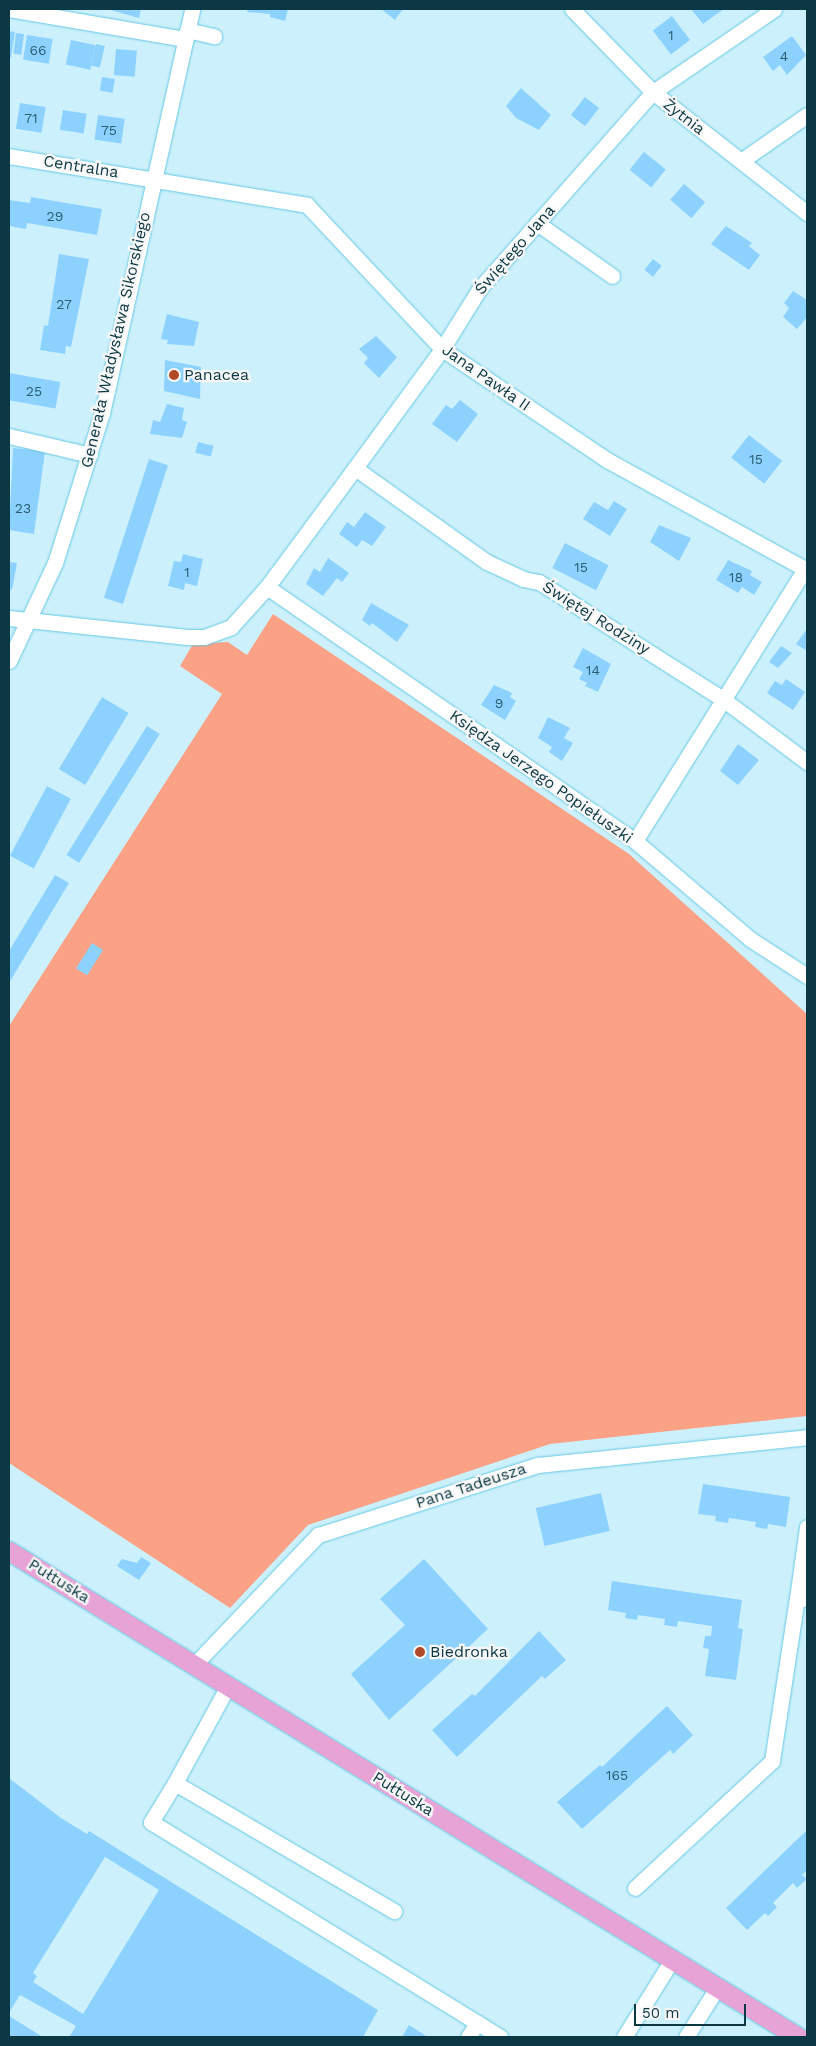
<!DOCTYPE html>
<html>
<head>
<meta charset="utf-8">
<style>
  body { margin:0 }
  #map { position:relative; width:816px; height:2046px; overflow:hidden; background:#cdf1fc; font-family:"Work Sans",sans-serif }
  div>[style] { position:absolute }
  .green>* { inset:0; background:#fba286 }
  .building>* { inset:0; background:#8dd2ff; transform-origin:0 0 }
  .roads { filter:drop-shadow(0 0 1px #65c8e3) drop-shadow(0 0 1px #65c8e3) }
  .minor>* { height:15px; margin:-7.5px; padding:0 7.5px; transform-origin:7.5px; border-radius:7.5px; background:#fff }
  .major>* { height:19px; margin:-9.5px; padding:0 9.5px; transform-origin:9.5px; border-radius:9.5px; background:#e8a3d6 }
  .dots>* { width:14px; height:14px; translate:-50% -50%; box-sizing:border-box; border:2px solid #f7f7f7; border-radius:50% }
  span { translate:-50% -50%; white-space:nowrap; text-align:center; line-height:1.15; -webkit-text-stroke:4.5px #f7f7f7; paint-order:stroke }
  .number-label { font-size:14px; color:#2c5e72 }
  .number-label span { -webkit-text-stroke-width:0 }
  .street-label { font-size:16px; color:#0b3843 }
  .poi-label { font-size:16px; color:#0b3843 }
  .left { translate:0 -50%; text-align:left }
  .frame { position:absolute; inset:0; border:10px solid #0b3843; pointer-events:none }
  .scale { position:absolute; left:634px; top:2004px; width:112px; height:22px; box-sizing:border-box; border:2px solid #0b3843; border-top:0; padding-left:6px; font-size:15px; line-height:18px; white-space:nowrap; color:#0b3843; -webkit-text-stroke:4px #f7f7f7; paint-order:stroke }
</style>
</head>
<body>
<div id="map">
  <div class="green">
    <i style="clip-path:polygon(273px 614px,629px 854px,807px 1014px,807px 1416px,550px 1444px,308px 1525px,230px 1608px,9px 1463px,9px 1026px,222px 694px,180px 666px,193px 644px,228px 642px,247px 655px)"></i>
  </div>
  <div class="building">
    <i style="clip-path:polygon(107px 9px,141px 9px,139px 18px)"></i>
    <i style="clip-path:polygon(248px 9px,288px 9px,285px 21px,270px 17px,270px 14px,247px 12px)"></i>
    <i style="clip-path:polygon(381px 9px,403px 9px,395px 20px)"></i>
    <i style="clip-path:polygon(691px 9px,724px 9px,703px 24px)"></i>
    <i style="left:672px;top:16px;width:30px;height:24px;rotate:53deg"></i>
    <i style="clip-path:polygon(9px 31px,15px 32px,11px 58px,9px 57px)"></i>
    <i style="left:16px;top:33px;width:8px;height:21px;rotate:7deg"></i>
    <i style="left:27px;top:35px;width:26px;height:25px;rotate:9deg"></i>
    <i style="clip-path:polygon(792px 36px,806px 55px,787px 75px,780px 65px,773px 71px,763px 57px)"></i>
    <i style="left:71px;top:40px;width:25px;height:25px;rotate:12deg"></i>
    <i style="left:96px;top:44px;width:9px;height:22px;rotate:13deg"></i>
    <i style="left:116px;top:49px;width:21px;height:26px;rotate:5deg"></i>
    <i style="left:102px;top:77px;width:13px;height:14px;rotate:9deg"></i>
    <i style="clip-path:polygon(521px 88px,551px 115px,539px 130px,516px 118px,506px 106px)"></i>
    <i style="left:585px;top:97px;width:18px;height:23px;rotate:38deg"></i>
    <i style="left:20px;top:103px;width:26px;height:26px;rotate:9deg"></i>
    <i style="left:63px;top:110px;width:24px;height:20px;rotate:9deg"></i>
    <i style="left:98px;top:115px;width:27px;height:25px;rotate:8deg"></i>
    <i style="left:644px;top:152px;width:28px;height:23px;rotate:39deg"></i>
    <i style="left:684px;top:184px;width:28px;height:21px;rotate:41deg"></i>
    <i style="clip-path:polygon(31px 197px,102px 209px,97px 235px,27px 223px,26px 229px,9px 226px,9px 200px,30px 203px)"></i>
    <i style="clip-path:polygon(726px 226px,752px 243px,749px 246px,760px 255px,749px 270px,711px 244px)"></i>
    <i style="clip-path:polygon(59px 254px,89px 259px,71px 347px,66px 346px,65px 354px,40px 350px,44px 325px,48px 326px)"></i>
    <i style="left:653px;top:259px;width:11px;height:14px;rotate:38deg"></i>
    <i style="clip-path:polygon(793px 291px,807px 300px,807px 317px,797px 329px,783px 317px,789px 308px,784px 303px)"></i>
    <i style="clip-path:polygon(167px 314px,199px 322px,194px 346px,167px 344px,168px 340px,161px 339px)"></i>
    <i style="clip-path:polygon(376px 336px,397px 357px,379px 378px,364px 363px,368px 358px,359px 349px)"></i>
    <i style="clip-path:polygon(165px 360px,201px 367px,200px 399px,164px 391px)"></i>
    <i style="left:9px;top:373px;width:52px;height:27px;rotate:10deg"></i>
    <i style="clip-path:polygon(460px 400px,478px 414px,457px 442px,432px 424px,446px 405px,452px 409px)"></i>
    <i style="clip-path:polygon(167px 404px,184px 408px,182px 420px,187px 422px,182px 438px,150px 434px,153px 420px,160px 422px)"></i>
    <i style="left:749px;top:435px;width:42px;height:29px;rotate:38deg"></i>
    <i style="left:198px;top:442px;width:16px;height:11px;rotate:14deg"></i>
    <i style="clip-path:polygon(13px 448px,45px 451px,34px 534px,9px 530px)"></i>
    <i style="left:149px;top:459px;width:20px;height:146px;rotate:18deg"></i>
    <i style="clip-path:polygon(614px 501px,627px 509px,610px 536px,583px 519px,594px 502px,608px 510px)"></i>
    <i style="clip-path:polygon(365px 512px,386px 527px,372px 546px,362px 540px,357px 547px,339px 534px,347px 522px,354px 527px)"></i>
    <i style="clip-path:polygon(659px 525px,691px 538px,679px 561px,650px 542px)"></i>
    <i style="left:565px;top:543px;width:49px;height:28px;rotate:27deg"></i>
    <i style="clip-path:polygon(183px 554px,203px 559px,197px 586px,185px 583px,184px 590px,168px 586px,174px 561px,181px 562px)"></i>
    <i style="clip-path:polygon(328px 558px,349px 573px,342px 582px,337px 578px,323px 596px,306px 584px,314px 568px,320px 572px)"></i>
    <i style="clip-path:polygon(728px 560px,752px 571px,750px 575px,762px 582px,754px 595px,742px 587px,738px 593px,716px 580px)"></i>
    <i style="clip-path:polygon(9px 562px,17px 563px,12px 590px,9px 589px)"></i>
    <i style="clip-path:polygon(371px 603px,409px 625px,397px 642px,372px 623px,370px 626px,362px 620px)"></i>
    <i style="clip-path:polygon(806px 630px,807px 631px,807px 651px,796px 644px)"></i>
    <i style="clip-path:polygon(781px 646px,792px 653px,778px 668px,769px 662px)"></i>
    <i style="clip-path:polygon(583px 648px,611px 664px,598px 692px,585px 686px,587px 683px,579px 679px,583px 672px,573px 667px)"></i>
    <i style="clip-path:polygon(786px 679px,805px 692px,793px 710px,767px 693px,775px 681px,782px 685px)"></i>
    <i style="clip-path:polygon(494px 685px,512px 693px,510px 697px,516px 701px,505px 720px,481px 705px)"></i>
    <i style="left:102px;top:697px;width:31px;height:84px;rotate:31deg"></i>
    <i style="clip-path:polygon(548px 717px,570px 728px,564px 738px,573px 743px,562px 761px,549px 752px,552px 747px,538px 738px)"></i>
    <i style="left:147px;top:726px;width:15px;height:152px;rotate:32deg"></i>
    <i style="clip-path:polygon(738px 744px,759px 760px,738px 785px,720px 771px)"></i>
    <i style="left:47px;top:786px;width:27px;height:79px;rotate:28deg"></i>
    <i style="clip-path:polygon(55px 875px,69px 883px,9px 983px,9px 951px)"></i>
    <i style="left:92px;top:943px;width:13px;height:30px;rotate:32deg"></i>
    <i style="clip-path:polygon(703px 1484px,790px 1497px,786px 1527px,768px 1524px,767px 1529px,755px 1527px,756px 1522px,729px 1518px,728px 1523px,715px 1521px,716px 1516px,698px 1514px)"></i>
    <i style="left:601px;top:1493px;width:39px;height:67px;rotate:77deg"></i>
    <i style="clip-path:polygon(141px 1557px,151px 1563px,139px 1580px,117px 1566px,122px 1559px,137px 1563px)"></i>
    <i style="clip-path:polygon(424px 1559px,488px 1629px,389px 1720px,351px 1674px,405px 1625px,380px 1599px)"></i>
    <i style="clip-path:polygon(612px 1581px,742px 1600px,738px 1628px,743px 1629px,736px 1680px,705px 1676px,709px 1649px,703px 1648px,705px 1636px,711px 1636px,712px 1626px,678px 1621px,677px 1627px,664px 1625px,665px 1619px,638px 1615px,637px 1620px,625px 1618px,626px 1613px,608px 1610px)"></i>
    <i style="clip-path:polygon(539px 1631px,566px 1660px,545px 1679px,542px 1676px,457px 1757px,432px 1730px,472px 1694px,475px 1696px)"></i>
    <i style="clip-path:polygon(667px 1706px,693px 1735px,673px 1754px,670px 1750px,582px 1829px,557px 1802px,600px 1765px,602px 1767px)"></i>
    <i style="clip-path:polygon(evenodd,9px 1778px,61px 1818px,87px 1834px,89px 1831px,378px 2010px,363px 2037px,69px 2037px,76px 2026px,20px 1995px,9px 2013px,9px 1778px,105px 1857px,159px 1890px,83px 2014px,33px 1982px,37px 1976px,33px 1973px,105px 1857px)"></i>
    <i style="clip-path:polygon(807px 1830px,807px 1870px,802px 1875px,807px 1879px,797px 1888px,793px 1883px,773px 1903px,777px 1907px,768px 1916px,765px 1913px,747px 1930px,726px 1908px)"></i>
    <i style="clip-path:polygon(9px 2016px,43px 2037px,9px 2037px)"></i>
    <i style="clip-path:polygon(409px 2025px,428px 2037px,402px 2037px)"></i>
  </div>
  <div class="roads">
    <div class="minor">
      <i style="left:9px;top:9px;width:179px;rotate:9.7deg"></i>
      <i style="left:572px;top:9px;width:116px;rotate:45.7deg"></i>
      <i style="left:653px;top:92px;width:196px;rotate:38.2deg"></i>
      <i style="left:187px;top:30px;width:28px;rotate:13deg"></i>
      <i style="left:9px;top:156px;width:302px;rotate:9.3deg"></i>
      <i style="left:307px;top:205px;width:197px;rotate:46.8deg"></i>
      <i style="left:442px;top:349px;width:199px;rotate:33.9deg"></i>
      <i style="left:607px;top:460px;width:228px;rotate:28.8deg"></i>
      <i style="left:741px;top:161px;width:80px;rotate:-34.9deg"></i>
      <i style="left:537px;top:223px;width:92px;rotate:35.2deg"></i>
      <i style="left:9px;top:436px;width:83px;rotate:13.2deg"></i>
      <i style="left:355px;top:468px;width:162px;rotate:35.5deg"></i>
      <i style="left:487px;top:562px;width:40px;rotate:25deg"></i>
      <i style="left:523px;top:579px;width:16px;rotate:11deg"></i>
      <i style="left:539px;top:582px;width:219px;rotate:32.5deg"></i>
      <i style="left:724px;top:700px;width:104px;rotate:36.8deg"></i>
      <i style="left:267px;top:587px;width:447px;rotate:34.6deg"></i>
      <i style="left:635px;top:841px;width:151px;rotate:40.4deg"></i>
      <i style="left:750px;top:939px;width:68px;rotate:33deg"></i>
      <i style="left:9px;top:618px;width:179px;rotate:6.1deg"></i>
      <i style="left:187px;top:637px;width:17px"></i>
      <i style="left:204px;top:637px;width:29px;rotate:-20deg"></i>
      <i style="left:231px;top:627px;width:54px;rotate:-48deg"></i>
      <i style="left:267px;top:587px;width:148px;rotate:-53.5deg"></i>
      <i style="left:355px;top:468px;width:147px;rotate:-53.8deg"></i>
      <i style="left:442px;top:349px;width:72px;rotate:-58.1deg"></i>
      <i style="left:480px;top:288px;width:261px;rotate:-48.6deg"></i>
      <i style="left:653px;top:92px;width:147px;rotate:-34.4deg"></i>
      <i style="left:9px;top:661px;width:108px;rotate:-64.9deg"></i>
      <i style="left:55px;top:563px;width:157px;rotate:-72.6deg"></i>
      <i style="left:102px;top:413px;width:414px;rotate:-77.4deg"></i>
      <i style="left:635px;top:841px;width:321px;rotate:-58deg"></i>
      <i style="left:807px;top:1527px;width:72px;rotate:98deg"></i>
      <i style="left:797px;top:1598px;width:10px;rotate:6deg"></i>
      <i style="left:194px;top:1665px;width:180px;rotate:-46.4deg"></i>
      <i style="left:318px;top:1535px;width:231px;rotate:-17.7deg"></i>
      <i style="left:538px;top:1465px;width:270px;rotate:-5.9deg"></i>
      <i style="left:228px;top:1686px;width:111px;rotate:118.7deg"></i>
      <i style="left:175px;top:1783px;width:254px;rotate:30.3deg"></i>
      <i style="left:175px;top:1783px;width:46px;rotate:121.6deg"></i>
      <i style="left:151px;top:1822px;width:410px;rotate:31.6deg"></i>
      <i style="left:635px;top:1888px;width:187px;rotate:-42.8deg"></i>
      <i style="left:772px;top:1761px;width:165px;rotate:-81.3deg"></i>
      <i style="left:468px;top:2037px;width:17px;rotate:-57deg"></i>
      <i style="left:624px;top:2037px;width:91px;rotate:-58.1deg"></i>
      <i style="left:686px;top:2037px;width:58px;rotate:-57.7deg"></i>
    </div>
    <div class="major">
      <i style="left:9px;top:1551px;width:927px;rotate:31.63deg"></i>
    </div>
  </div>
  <div class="dots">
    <i style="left:174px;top:375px;background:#b14927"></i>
    <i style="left:420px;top:1652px;background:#b14927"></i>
  </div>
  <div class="number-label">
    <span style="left:671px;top:35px">1</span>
    <span style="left:38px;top:50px">66</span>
    <span style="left:784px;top:56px">4</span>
    <span style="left:31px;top:118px">71</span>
    <span style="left:109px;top:130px">75</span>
    <span style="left:55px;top:216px">29</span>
    <span style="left:64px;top:304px">27</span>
    <span style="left:34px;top:391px">25</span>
    <span style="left:756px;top:459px">15</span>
    <span style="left:23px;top:508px">23</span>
    <span style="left:581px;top:567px">15</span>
    <span style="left:187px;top:572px">1</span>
    <span style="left:736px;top:577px">18</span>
    <span style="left:593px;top:670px">14</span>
    <span style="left:499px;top:703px">9</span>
    <span style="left:617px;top:1775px">165</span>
  </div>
  <div class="street-label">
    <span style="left:684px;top:117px;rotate:38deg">Żytnia</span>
    <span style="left:81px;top:167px;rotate:9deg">Centralna</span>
    <span style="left:515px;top:250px;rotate:-49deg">Świętego Jana</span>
    <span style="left:116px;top:340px;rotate:-77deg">Generała Władysława Sikorskiego</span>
    <span style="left:486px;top:378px;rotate:35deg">Jana Pawła II</span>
    <span style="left:596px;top:618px;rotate:32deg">Świętej Rodziny</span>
    <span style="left:541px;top:777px;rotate:35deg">Księdza Jerzego Popiełuszki</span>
    <span style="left:471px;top:1486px;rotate:-18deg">Pana Tadeusza</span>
    <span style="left:59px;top:1581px;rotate:32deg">Pułtuska</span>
    <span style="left:403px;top:1794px;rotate:32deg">Pułtuska</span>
  </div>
  <div class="poi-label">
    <span class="left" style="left:184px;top:375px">Panacea</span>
    <span class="left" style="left:430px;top:1652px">Biedronka</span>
  </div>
  <div class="frame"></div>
  <div class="scale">50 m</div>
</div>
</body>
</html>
